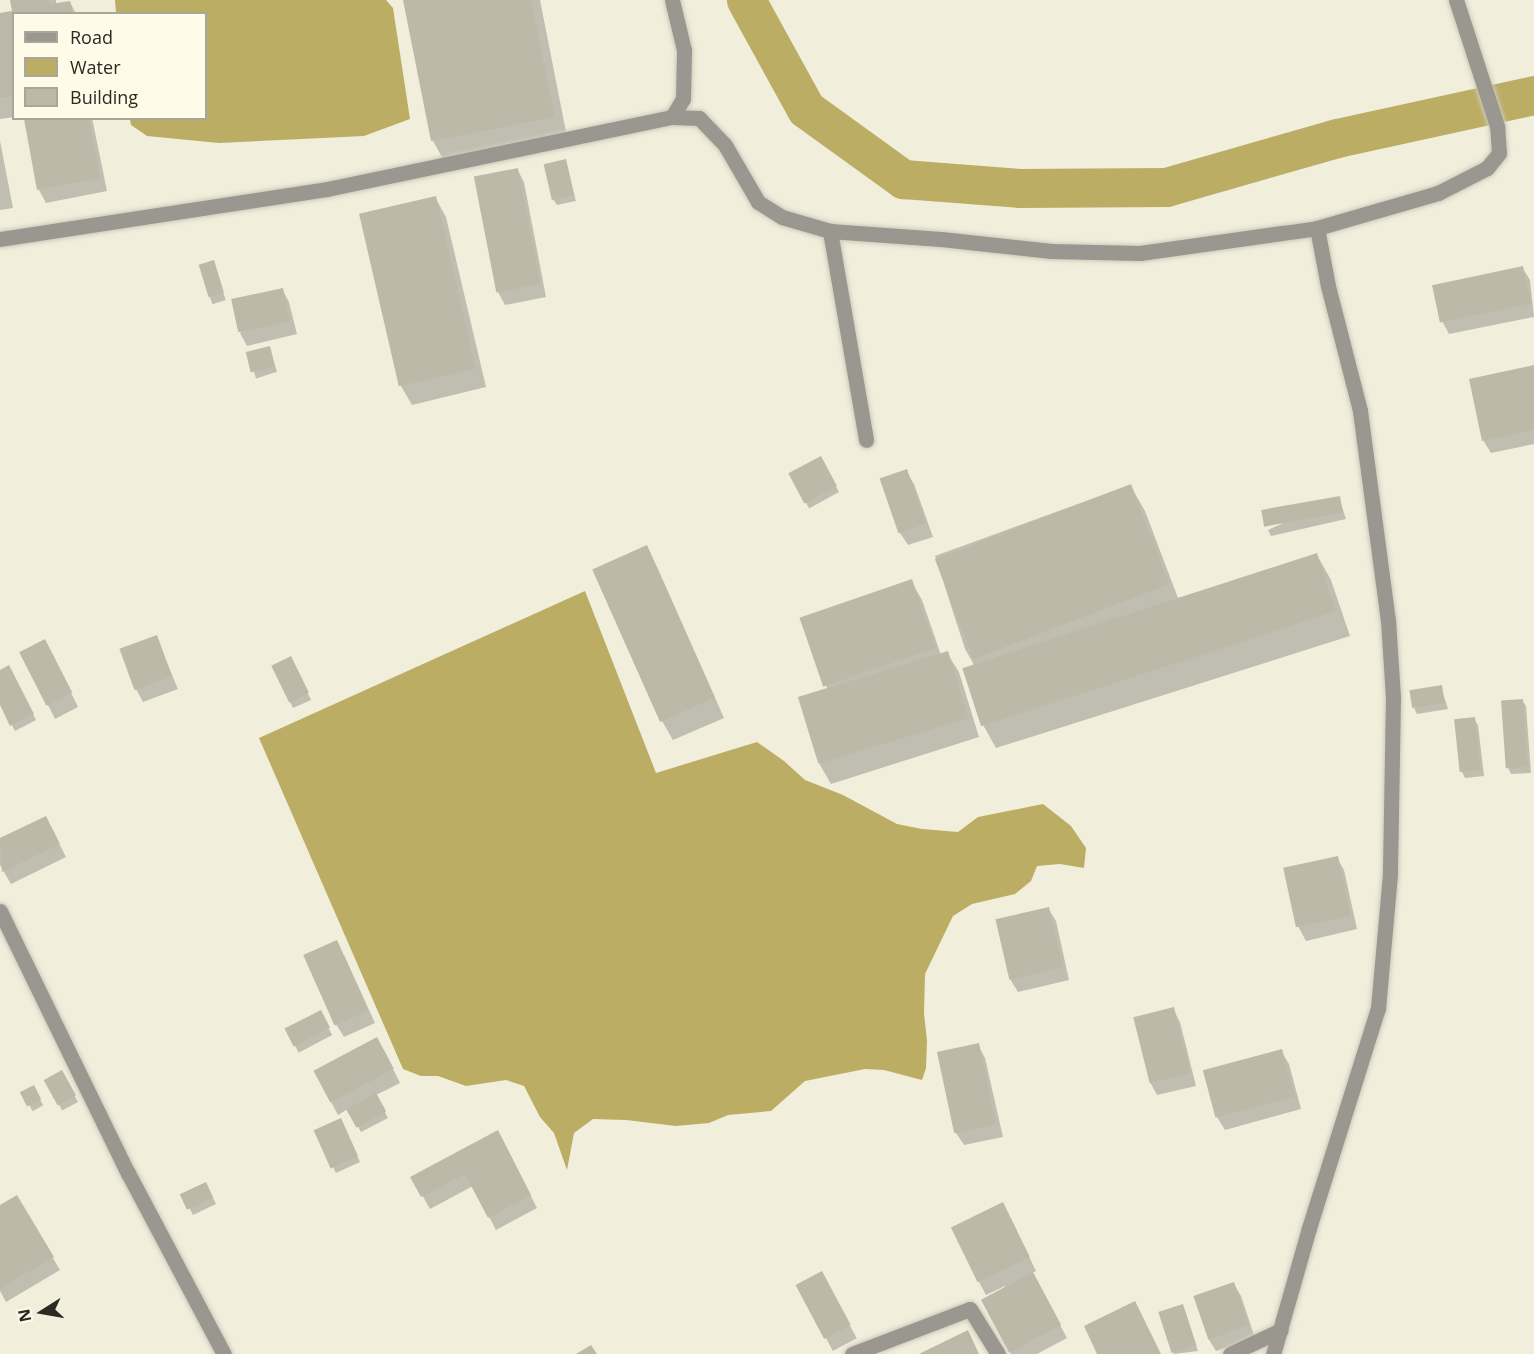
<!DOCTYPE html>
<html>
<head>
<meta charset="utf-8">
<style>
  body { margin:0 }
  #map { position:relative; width:1534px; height:1354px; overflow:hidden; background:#f1eedc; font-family:"Open Sans",sans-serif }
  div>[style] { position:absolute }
  .water>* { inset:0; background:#bcad64 }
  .shadow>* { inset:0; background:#0003; transform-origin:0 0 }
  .canal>* { height:39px; margin:-19.5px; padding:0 19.5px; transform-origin:19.5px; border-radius:19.5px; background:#bcad64 }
  .building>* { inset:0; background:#bdb9a8; transform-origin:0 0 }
  .roads { filter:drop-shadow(0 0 2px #cdcbbb) drop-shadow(0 0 2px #cdcbbb) }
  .service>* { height:15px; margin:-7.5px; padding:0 7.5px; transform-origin:7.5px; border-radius:7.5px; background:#999790 }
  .minor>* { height:15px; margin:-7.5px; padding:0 7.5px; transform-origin:7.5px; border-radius:7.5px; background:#999790 }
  span { translate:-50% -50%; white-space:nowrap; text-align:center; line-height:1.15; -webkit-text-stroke:5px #fefbe9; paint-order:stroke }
  .legend { position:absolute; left:12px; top:12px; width:195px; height:108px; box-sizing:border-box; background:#fefbe9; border:2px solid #a9a799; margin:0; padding:8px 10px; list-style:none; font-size:18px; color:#2a2922 }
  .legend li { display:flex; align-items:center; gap:12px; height:30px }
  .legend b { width:30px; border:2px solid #a9a799 }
  .north { position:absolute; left:12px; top:1282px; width:60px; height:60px; -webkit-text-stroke:4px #fefbe9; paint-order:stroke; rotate:259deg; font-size:16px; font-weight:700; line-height:24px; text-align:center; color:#2a2922 }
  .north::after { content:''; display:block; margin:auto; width:21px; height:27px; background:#2a2922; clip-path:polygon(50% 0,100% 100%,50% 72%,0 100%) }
</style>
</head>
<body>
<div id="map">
  <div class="water">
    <i style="clip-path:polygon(115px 0,386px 0,393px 8px,410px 119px,364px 136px,219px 143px,147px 136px,131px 125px,130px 119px,206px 118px,206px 14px,116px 13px)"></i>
    <i style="clip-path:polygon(585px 591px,656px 773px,757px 742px,784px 761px,805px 780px,843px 795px,897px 824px,922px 829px,958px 832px,978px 817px,1043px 804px,1071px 826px,1086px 848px,1084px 868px,1060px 864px,1037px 866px,1031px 881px,1015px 894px,972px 904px,953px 916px,925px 974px,924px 1013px,927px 1041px,926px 1068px,922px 1080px,884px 1070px,865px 1069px,805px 1081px,771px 1111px,728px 1115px,709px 1123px,676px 1126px,626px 1120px,593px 1119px,574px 1133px,567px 1170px,554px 1133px,540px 1117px,524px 1086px,506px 1080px,466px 1086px,438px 1076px,421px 1076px,403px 1069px,259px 738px)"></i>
  </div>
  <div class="shadow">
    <i style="clip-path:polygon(12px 0,56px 0,56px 4px,70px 2px,76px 14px,14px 14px,14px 117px,0 119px,0 15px,14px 12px)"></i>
    <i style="clip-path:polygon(404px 0,540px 0,568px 142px,447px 166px,433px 141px)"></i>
    <i style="clip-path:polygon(35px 118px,92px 118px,107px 191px,46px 203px,39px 190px,26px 120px)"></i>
    <i style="clip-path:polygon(0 141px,13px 208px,0 210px)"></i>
    <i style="clip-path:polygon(565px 161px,576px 201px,557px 205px,553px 199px)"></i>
    <i style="clip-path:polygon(517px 169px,524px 182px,546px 297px,505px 305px,498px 292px,475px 178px)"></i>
    <i style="clip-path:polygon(435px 197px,446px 217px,486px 387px,412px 405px,401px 386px)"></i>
    <i style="left:213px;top:261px;width:41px;height:14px;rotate:72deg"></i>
    <i style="clip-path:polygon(1522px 267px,1530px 280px,1534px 317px,1449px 334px,1442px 321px)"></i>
    <i style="clip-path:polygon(282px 289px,289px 302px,297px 334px,247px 346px,240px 333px)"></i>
    <i style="left:269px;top:347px;width:26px;height:22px;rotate:72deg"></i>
    <i style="clip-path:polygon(1534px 367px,1534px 444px,1491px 453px,1483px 440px)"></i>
    <i style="left:820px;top:458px;width:39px;height:34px;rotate:61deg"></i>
    <i style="clip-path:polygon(906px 471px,914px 484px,933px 537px,908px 545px,900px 533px,882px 480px)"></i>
    <i style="clip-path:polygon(1130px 485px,1145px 511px,1178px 598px,1317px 555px,1331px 580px,1350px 636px,996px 748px,982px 723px,973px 663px,965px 649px,935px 556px)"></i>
    <i style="clip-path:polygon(1339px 498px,1346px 519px,1271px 536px,1268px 530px)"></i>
    <i style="clip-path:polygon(646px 547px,657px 567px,724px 718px,673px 740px,662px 721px)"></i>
    <i style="clip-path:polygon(911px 581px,922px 600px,941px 655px,947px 653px,959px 672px,979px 737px,831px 784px,820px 765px,800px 700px,828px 691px,802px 618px)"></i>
    <i style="clip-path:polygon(156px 637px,178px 689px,143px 702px,136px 689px)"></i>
    <i style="clip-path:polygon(21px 652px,52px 654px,78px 707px,55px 719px)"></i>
    <i style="clip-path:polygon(294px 664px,311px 700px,293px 708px,273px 666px)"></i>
    <i style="clip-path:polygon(0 672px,12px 673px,36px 720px,15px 731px,0 702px)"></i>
    <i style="clip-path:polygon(1441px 687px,1448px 709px,1417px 714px,1414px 708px)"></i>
    <i style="clip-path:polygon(1522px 700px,1526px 706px,1531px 773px,1511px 774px,1508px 768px)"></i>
    <i style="clip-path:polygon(1474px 719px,1478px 725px,1484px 776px,1465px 778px,1462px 772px)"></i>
    <i style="clip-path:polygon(46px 818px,66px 857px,11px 884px,0 865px,0 840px)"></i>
    <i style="clip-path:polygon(1337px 858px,1344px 870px,1357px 929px,1306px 941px,1299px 928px,1285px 869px)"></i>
    <i style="clip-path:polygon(1048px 908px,1056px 921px,1069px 980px,1018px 992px,1010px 979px)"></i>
    <i style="clip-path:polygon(344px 955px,375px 1023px,344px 1037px,336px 1024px)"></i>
    <i style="clip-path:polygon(1173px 1009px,1180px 1022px,1196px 1086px,1157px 1095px,1150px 1082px)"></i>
    <i style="left:320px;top:1012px;width:26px;height:38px;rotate:62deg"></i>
    <i style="clip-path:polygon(978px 1045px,985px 1058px,1003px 1137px,964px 1145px,956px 1133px)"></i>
    <i style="clip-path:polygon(384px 1051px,400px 1083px,376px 1095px,388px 1118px,361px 1132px,348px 1109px,338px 1115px,331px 1102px)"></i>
    <i style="clip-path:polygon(1281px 1051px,1289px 1064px,1301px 1109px,1225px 1130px,1217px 1117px,1205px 1072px)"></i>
    <i style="left:62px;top:1072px;width:34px;height:18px;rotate:62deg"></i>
    <i style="left:33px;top:1087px;width:21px;height:12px;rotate:61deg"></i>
    <i style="clip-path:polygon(343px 1125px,360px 1162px,336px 1173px,333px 1167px)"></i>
    <i style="clip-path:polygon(505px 1145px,537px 1208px,496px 1230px,473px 1186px,430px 1209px,412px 1177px)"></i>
    <i style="clip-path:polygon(209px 1190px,216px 1204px,193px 1215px,183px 1196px)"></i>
    <i style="clip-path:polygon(17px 1197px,60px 1270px,6px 1302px,0 1291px,0 1207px)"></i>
    <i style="clip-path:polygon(1010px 1217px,1036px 1271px,1032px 1273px,1067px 1338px,1037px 1354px,1011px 1354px,983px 1301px,1006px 1289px,1005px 1286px,986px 1295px,979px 1282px)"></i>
    <i style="left:822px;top:1273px;width:74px;height:27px;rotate:62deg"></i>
    <i style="clip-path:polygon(1233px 1283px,1241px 1296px,1255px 1338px,1216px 1351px,1208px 1338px)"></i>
    <i style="clip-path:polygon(1185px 1312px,1198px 1351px,1174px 1354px,1173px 1352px)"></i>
  </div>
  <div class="canal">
    <i style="left:746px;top:0;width:124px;rotate:61.2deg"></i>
    <i style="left:806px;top:109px;width:120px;rotate:35.8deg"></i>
    <i style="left:903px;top:179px;width:116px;rotate:4.4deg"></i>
    <i style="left:1019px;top:188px;width:147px;rotate:-0.4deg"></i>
    <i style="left:1166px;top:187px;width:178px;rotate:-16deg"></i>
    <i style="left:1337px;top:138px;width:202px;rotate:-12.3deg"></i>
  </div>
  <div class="building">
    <i style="clip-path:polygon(10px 0,49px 0,50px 4px,70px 1px,73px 14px,14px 14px,14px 96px,0 98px,0 13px,12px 11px)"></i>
    <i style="clip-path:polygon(403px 0,531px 0,555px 117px,431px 141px)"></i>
    <i style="clip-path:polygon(89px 118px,100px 178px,37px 190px,24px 119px)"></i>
    <i style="left:566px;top:159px;width:37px;height:23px;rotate:77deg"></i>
    <i style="left:518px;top:168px;width:118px;height:45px;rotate:79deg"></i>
    <i style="left:436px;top:196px;width:177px;height:79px;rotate:77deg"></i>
    <i style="left:214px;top:260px;width:34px;height:16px;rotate:73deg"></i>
    <i style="left:1523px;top:266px;width:38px;height:93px;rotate:78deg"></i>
    <i style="left:283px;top:288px;width:34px;height:53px;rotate:78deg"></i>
    <i style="left:270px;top:346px;width:21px;height:25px;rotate:76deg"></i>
    <i style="clip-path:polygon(1534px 365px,1534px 430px,1482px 441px,1469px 379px)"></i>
    <i style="left:821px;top:456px;width:34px;height:37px;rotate:62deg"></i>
    <i style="left:907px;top:469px;width:58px;height:29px;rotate:71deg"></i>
    <i style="left:1131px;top:484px;width:107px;height:210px;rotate:69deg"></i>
    <i style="left:1340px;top:496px;width:17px;height:80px;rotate:80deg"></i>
    <i style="left:647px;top:545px;width:167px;height:60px;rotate:66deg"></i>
    <i style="left:1317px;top:553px;width:61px;height:373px;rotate:72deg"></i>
    <i style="left:912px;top:579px;width:73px;height:119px;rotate:71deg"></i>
    <i style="left:157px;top:635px;width:44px;height:40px;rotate:70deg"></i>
    <i style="left:45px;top:639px;width:60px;height:29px;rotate:63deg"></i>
    <i style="left:948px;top:651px;width:70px;height:157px;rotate:73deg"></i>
    <i style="left:291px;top:656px;width:41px;height:22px;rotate:64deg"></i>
    <i style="clip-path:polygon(9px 665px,34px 714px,10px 726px,0 705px,0 670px)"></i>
    <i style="left:1442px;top:685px;width:18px;height:33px;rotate:81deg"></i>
    <i style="left:1523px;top:699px;width:68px;height:22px;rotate:86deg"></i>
    <i style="left:1475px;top:717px;width:53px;height:21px;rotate:84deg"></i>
    <i style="clip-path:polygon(46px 816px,60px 844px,2px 872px,0 838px)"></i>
    <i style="left:1338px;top:856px;width:61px;height:56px;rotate:78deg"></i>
    <i style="left:1049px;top:907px;width:62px;height:55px;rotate:77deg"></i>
    <i style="left:337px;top:940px;width:77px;height:37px;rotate:66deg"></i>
    <i style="left:1174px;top:1007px;width:68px;height:42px;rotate:76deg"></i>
    <i style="left:321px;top:1010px;width:20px;height:41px;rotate:63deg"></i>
    <i style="left:377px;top:1037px;width:36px;height:72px;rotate:62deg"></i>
    <i style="left:979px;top:1043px;width:83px;height:43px;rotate:78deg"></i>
    <i style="left:1282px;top:1049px;width:49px;height:82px;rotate:75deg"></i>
    <i style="left:62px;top:1070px;width:29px;height:21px;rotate:61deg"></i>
    <i style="left:34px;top:1085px;width:16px;height:16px;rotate:63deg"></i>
    <i style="left:376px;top:1093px;width:21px;height:34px;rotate:61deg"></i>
    <i style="left:341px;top:1118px;width:42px;height:30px;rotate:66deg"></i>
    <i style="clip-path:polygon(498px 1130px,531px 1195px,488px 1218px,465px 1174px,421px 1197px,410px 1177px)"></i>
    <i style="left:206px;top:1182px;width:17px;height:29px;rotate:65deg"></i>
    <i style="clip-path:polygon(17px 1195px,54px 1257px,0 1288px,0 1205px)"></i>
    <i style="left:1003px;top:1202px;width:61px;height:58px;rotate:64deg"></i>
    <i style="left:822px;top:1271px;width:61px;height:30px;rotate:62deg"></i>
    <i style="left:1033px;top:1272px;width:60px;height:59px;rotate:62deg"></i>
    <i style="left:1234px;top:1282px;width:46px;height:43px;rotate:71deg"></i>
    <i style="clip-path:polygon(1135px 1301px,1161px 1354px,1097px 1354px,1084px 1326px)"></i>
    <i style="left:1183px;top:1304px;width:43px;height:26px;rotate:72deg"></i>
    <i style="clip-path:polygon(968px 1330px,979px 1354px,919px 1354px)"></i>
    <i style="clip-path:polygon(591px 1345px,597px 1354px,576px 1354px)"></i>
  </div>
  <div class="roads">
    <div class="service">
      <i style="left:1317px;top:228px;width:126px;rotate:-16.1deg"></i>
      <i style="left:1438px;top:193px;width:55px;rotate:-27deg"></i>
      <i style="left:1487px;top:168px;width:19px;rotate:-51deg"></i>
      <i style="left:1499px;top:153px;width:27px;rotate:-94deg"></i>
      <i style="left:1497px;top:126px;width:133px;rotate:-108deg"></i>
      <i style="left:830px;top:231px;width:212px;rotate:80.2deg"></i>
    </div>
    <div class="minor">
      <i style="left:672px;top:117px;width:21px;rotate:-59deg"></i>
      <i style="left:683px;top:99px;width:49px;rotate:-88.8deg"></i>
      <i style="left:684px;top:50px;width:51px;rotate:-103.5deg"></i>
      <i style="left:0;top:239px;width:331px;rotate:-8.7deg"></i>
      <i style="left:327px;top:189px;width:352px;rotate:-11.8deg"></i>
      <i style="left:672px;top:117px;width:27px;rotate:2deg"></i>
      <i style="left:699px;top:118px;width:37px;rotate:46deg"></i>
      <i style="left:725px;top:145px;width:66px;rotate:59.9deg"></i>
      <i style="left:758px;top:202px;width:28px;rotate:32deg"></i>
      <i style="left:782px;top:217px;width:50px;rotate:16.3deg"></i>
      <i style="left:830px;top:231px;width:111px;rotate:4.1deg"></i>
      <i style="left:941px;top:239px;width:111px;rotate:6.2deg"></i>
      <i style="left:1051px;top:251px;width:89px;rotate:1.3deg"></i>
      <i style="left:1140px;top:253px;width:179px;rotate:-8deg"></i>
      <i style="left:1317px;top:228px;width:59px;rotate:79.3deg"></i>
      <i style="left:1328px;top:286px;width:129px;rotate:75.6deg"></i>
      <i style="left:1360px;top:411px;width:211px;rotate:82.4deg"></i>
      <i style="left:1388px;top:620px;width:78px;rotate:86.3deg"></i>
      <i style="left:1393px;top:698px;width:176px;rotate:91deg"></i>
      <i style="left:1390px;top:874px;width:135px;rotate:95.1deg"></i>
      <i style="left:1378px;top:1008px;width:231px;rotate:107.4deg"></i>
      <i style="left:1309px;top:1228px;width:131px;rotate:105.9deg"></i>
      <i style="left:0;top:911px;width:292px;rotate:64deg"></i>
      <i style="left:128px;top:1173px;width:205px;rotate:62.1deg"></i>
      <i style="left:852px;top:1354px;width:126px;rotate:-20.9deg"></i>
      <i style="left:970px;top:1309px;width:53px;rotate:58.1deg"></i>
      <i style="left:1230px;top:1354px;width:56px;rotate:-25.2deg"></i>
    </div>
  </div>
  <ul class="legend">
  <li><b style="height:8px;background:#999790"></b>Road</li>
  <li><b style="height:16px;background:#bcad64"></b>Water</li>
  <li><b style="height:16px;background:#bdb9a8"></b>Building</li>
  </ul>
  <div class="north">N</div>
</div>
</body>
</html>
